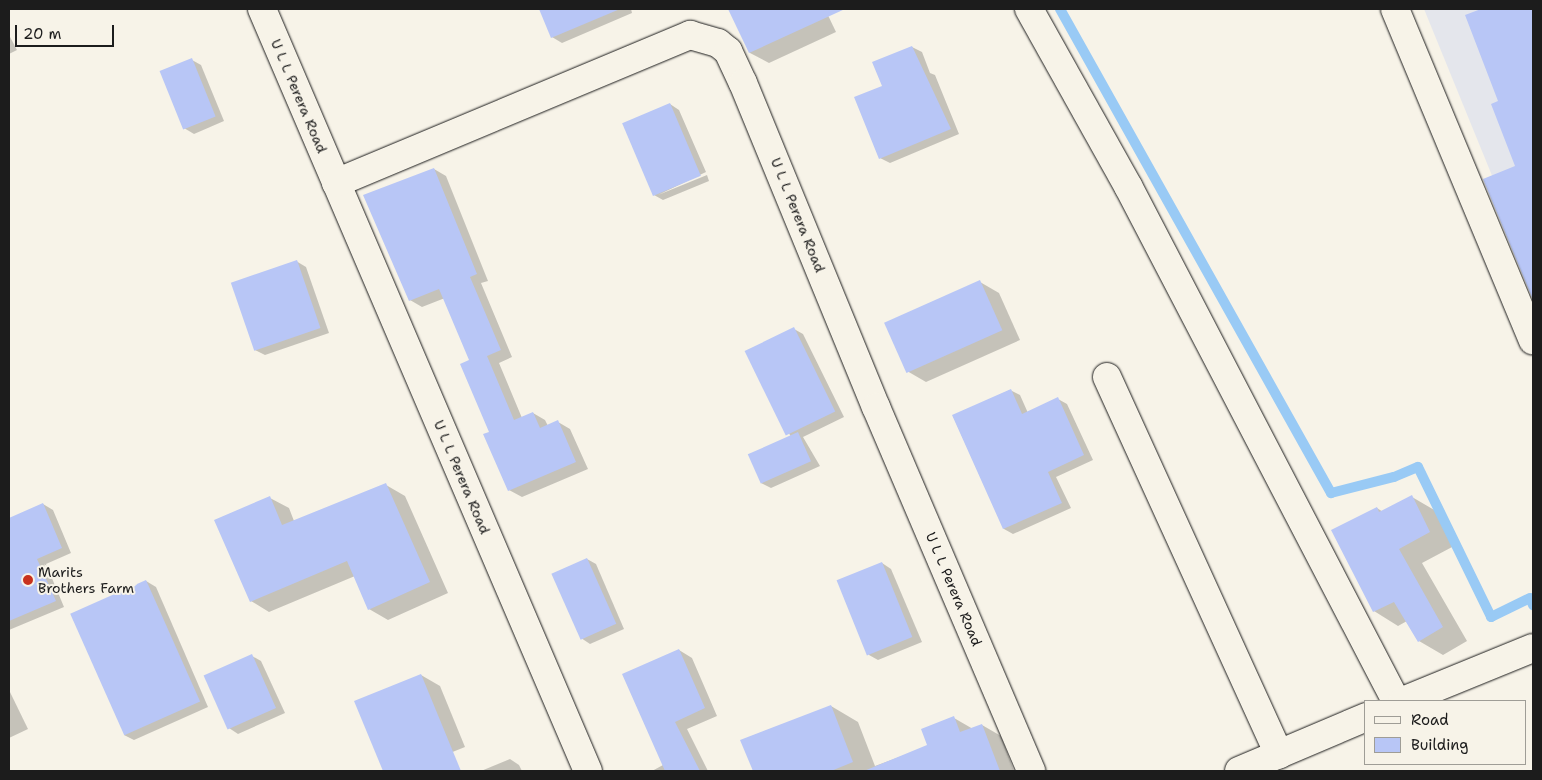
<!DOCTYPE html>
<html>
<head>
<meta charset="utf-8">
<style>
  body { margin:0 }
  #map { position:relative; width:1542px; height:780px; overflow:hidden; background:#f7f3e8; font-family:"Shantell Sans",sans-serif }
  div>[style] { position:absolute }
  .built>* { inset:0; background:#e4e6ec }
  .shadow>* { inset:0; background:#0003 }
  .stream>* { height:10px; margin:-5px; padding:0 5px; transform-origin:5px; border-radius:5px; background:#99caf5 }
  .building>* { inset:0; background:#b8c6f6; transform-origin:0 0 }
  .roads { filter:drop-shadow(0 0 1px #1c1c1c) drop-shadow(0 0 1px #1c1c1c) }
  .street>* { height:28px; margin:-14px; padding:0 14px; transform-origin:14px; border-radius:14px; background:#f7f3e8 }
  .secondary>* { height:28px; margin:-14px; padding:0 14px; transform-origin:14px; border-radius:14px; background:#f7f3e8 }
  .dots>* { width:14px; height:14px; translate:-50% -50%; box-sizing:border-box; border:2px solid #f7f3e8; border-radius:50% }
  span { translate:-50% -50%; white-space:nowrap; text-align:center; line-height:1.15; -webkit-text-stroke:4px #f7f3e8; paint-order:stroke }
  .street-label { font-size:14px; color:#1c1c1c }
  .poi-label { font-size:14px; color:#1c1c1c }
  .left { translate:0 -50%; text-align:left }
  .frame { position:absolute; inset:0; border:10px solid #1c1c1c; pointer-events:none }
  .legend { position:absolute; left:1364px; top:700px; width:162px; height:65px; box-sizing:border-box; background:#f7f3e8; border:1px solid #9f9d96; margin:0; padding:6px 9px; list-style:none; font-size:15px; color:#1c1c1c }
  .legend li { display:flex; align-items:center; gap:10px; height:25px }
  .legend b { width:25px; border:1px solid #9f9d96 }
  .scale { position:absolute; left:15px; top:25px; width:99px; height:22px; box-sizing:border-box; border:2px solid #1c1c1c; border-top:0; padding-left:6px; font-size:15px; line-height:18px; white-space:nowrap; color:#1c1c1c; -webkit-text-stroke:4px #f7f3e8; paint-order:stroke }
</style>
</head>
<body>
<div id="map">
  <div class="built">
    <i style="clip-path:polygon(1424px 9px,1533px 9px,1533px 276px)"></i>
  </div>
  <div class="shadow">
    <i style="clip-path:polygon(540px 9px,631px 9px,632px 13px,562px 43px,552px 37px)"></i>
    <i style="clip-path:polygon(730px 9px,825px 9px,836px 32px,769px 63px,750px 53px)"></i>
    <i style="clip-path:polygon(1484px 9px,1533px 9px,1533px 297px,1485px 180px,1517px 167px,1500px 101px,1466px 16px)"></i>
    <i style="clip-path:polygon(9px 35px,17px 50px,9px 54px)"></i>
    <i style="clip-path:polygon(912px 47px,922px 52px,930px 73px,935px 75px,959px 134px,890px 163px,880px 158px,884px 86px)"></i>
    <i style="clip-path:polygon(192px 60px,201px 65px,224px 121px,194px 134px,184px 128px)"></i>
    <i style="clip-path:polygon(670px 104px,679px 110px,706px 172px,658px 195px,707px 175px,709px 181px,663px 200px,654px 195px)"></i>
    <i style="clip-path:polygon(434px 169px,446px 176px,488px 281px,481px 283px,512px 357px,499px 363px,522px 418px,533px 413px,545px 420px,548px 426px,558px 422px,570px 429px,588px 469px,522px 497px,509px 490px,471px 360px,445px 298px,422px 307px,410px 300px)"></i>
    <i style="clip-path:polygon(296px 261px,306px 267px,329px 333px,265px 355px,255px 350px)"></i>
    <i style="clip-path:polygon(980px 282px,999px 293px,1020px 340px,926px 382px,907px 371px)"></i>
    <i style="clip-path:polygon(794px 329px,803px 334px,844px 417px,803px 437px,820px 466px,771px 488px,761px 483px,791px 437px,746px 352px)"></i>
    <i style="clip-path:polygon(1010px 390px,1020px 395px,1028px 413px,1058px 399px,1067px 404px,1093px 460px,1056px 477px,1071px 508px,1013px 534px,1004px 529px,953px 416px)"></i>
    <i style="clip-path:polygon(386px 485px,405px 496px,448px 593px,388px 620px,369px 609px,355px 576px,269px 612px,251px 601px,270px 498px,289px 508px,294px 521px)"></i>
    <i style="clip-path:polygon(1412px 497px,1436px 511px,1454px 546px,1422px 563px,1467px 641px,1443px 655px,1419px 641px,1407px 621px,1398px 626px,1374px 611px,1377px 508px,1383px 512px)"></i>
    <i style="clip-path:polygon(43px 504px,53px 510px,71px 553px,46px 564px,64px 607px,9px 630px,9px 519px)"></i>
    <i style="clip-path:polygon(587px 559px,596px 564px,624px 629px,590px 644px,581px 638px)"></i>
    <i style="clip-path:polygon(882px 563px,891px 569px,922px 642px,878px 660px,869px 655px)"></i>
    <i style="clip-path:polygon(146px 581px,156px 587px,208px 707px,134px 740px,124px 735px)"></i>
    <i style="clip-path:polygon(679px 650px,692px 658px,717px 716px,687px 729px,708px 771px,652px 771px,663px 765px)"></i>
    <i style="clip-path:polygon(252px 656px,261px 661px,285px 713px,238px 734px,229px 728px)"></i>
    <i style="clip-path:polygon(421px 675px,440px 686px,465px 747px,405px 771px,396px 771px,381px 762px)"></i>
    <i style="clip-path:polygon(9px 690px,28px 729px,9px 738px)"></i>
    <i style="clip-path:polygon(831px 706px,858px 722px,875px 766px,929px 746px,954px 718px,973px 729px,982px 725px,1001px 736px,1014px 771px,754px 771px,742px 740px)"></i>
    <i style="clip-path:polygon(510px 759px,519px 765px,522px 771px,481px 771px)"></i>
  </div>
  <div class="stream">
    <i style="left:1060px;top:9px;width:555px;rotate:60.75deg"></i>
    <i style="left:1331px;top:493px;width:65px;rotate:-14.3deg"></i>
    <i style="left:1394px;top:477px;width:26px;rotate:-23deg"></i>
    <i style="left:1418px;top:467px;width:167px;rotate:64deg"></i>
    <i style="left:1491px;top:617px;width:43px;rotate:-26deg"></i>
    <i style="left:1530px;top:598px;width:8px;rotate:67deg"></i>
  </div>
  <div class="building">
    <i style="clip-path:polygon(539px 9px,620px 9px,551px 38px)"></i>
    <i style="clip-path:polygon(728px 9px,845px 9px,749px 53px)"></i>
    <i style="clip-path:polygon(1481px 9px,1533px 9px,1533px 300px,1483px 179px,1515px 166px,1491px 104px,1498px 101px,1465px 15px)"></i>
    <i style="clip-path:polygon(912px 46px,951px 129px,879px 159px,854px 97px,882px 86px,872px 62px)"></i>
    <i style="left:192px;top:58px;width:63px;height:35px;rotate:68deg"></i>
    <i style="left:670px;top:103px;width:79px;height:52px;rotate:67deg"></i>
    <i style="clip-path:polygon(434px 168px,477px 274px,470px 277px,501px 350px,487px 356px,514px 420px,533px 412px,540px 428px,558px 420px,576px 462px,508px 491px,483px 434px,489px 432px,460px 364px,469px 360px,439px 289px,409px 301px,363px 195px)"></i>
    <i style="left:297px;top:260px;width:72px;height:70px;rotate:71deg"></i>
    <i style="left:980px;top:280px;width:55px;height:105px;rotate:66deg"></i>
    <i style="left:794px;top:327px;width:94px;height:55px;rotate:64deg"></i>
    <i style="clip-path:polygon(1011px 389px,1022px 414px,1058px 397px,1084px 455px,1048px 472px,1062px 503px,1003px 529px,952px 415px)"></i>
    <i style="left:798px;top:432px;width:32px;height:55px;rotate:66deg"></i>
    <i style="clip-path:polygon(386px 483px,430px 582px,368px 610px,347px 561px,250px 602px,214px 520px,270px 496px,282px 525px)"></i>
    <i style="clip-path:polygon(1412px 495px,1430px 532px,1399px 549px,1443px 627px,1418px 642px,1394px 602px,1373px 612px,1331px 530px,1377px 507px,1379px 512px)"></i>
    <i style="clip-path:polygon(43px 503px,62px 548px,37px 559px,56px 601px,9px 621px,9px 518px)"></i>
    <i style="left:587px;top:558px;width:72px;height:39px;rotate:66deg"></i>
    <i style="left:882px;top:562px;width:81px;height:49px;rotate:68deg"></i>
    <i style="left:146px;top:580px;width:133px;height:83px;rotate:66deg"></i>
    <i style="clip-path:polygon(679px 649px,705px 708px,675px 722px,700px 771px,665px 771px,622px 674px)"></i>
    <i style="left:252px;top:654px;width:59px;height:53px;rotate:66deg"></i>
    <i style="clip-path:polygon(421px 674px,461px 771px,383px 771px,354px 701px)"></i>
    <i style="clip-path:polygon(831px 705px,853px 762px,831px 771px,753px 771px,740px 740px)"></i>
    <i style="clip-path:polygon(954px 716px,960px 732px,982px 724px,1000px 771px,864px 771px,927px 745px,921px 729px)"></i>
  </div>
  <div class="roads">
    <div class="street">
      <i style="left:262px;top:9px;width:829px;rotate:66.84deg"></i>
      <i style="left:1029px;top:9px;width:203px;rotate:60.8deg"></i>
      <i style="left:1128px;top:186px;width:581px;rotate:62.51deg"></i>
      <i style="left:336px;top:183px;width:384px;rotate:-22.7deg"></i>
      <i style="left:690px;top:35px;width:29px;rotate:16deg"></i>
      <i style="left:718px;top:43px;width:13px;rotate:39deg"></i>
      <i style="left:728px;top:51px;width:35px;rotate:65deg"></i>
      <i style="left:743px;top:83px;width:350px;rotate:67.7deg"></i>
      <i style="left:876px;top:407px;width:396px;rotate:66.9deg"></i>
      <i style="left:1107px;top:377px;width:415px;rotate:65.5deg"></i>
      <i style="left:1403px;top:701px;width:140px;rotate:-22.2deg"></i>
      <i style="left:1239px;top:771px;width:138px;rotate:-23deg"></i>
    </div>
    <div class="secondary">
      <i style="left:1395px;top:9px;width:359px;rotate:67.4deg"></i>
    </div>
  </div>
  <div class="dots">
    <i style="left:28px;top:580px;background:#c8321e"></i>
  </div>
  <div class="street-label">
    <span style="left:299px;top:96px;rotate:67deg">U L L Perera Road</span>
    <span style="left:798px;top:215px;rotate:68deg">U L L Perera Road</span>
    <span style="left:462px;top:477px;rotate:67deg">U L L Perera Road</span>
    <span style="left:954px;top:589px;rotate:67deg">U L L Perera Road</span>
  </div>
  <div class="poi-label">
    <span class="left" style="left:38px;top:580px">Marits<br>Brothers Farm</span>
  </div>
  <div class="frame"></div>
  <ul class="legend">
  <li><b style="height:6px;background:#f7f3e8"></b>Road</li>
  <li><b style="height:14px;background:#b8c6f6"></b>Building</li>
  </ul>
  <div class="scale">20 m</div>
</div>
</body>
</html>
